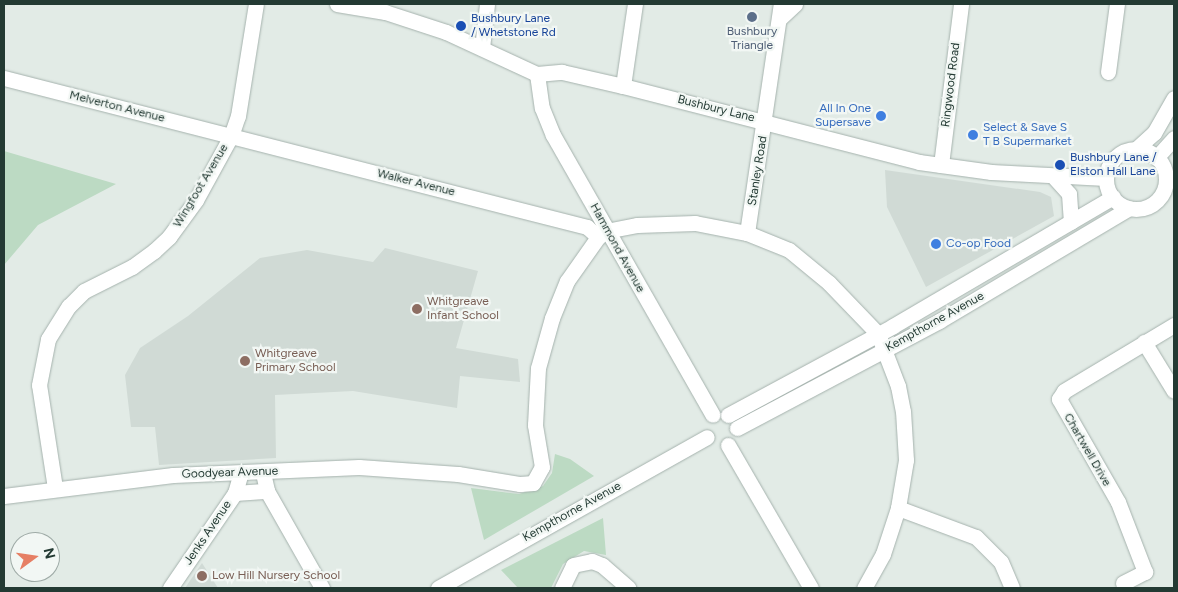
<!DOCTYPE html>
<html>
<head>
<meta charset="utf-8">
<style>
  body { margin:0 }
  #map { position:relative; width:1178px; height:592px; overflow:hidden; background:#e2ebe6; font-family:Figtree,sans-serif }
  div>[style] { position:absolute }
  .built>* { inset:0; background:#d0dad5 }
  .green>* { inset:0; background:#bcdac3 }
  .roads { filter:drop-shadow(0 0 1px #a5b2ad) drop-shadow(0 0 1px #a5b2ad) }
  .minor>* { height:15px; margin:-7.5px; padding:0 7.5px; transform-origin:7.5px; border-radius:7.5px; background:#fff }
  .minor>.ring { margin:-7.5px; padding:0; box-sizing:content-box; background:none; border:15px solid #fff; border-radius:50% }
  .dots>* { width:14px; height:14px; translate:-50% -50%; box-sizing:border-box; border:2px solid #f2f7f4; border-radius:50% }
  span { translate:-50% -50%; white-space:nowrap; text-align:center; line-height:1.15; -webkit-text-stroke:4.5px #f2f7f4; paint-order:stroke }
  .transit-label { font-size:12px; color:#164399 }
  .left { translate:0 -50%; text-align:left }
  .service-label { font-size:12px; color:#4e5e75 }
  .street-label { font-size:12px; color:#233a33 }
  .shop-label { font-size:12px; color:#366cbe }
  .right { translate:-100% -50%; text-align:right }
  .education-label { font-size:12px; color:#785e54 }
  .frame { position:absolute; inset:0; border:5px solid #233a33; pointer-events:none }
  .north { position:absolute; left:10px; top:532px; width:50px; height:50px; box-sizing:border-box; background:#f2f7f4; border:1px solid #9faba7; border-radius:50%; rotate:76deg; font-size:14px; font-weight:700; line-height:20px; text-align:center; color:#233a33 }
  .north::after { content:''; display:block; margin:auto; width:18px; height:22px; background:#e67f64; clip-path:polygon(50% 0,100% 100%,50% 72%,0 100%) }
</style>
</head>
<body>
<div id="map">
  <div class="built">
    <i style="clip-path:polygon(885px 170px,1040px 192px,1051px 197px,1054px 216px,926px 287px,887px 207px)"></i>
    <i style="clip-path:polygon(385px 248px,478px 271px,456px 348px,518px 359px,520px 382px,460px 376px,457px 408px,353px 391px,275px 395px,276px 458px,159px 465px,155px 427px,131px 427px,125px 375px,140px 348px,188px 316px,260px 258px,307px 250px,373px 262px)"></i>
    <i style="clip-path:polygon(202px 563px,218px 588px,185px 588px)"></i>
  </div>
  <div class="green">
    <i style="clip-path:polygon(4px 151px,116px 184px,38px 225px,4px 265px)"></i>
    <i style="clip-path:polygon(555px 454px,570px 459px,594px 476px,484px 540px,471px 488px,519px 494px,543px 486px,552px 473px)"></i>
    <i style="clip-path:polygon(603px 518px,606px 555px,584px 551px,563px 564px,551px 588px,518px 588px,501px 570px)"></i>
  </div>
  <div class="roads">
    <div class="minor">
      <i style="left:337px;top:4px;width:49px;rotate:9.5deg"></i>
      <i style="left:385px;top:12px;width:64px;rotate:18.2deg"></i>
      <i style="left:446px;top:32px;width:100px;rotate:24.8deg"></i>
      <i style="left:537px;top:74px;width:25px;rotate:-5deg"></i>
      <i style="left:562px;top:72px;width:63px;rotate:12.9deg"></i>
      <i style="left:623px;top:86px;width:306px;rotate:14.4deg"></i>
      <i style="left:919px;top:162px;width:73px;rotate:7.9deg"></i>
      <i style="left:991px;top:172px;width:115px;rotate:3deg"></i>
      <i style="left:779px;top:19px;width:22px;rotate:-43deg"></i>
      <i style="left:482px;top:48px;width:44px;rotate:-83.5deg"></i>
      <i style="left:1108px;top:72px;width:69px;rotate:-82.5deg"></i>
      <i style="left:537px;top:74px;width:34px;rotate:82deg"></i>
      <i style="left:542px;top:108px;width:29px;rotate:68deg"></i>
      <i style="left:553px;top:135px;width:322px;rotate:60.3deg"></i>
      <i style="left:4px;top:78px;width:602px;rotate:14.34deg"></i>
      <i style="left:587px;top:227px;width:15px;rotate:42deg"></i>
      <i style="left:623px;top:86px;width:83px;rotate:-81.7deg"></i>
      <i style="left:1136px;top:149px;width:24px;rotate:-42deg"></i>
      <i style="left:1154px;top:133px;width:40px;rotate:-60.3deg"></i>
      <i class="ring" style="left:1106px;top:149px;width:45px;height:45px"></i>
      <i style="left:1156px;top:158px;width:27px;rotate:-48deg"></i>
      <i style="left:941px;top:165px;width:162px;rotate:-82.9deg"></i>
      <i style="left:1053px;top:176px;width:24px;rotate:48deg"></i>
      <i style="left:1069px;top:194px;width:28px;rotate:86deg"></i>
      <i style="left:747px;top:233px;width:232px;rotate:-81.6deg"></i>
      <i style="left:1144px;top:342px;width:57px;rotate:58.5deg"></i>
      <i style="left:728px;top:415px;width:187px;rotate:-28.3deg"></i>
      <i style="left:893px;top:326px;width:255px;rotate:-30.4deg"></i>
      <i style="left:737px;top:428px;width:229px;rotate:-27.9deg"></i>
      <i style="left:939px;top:321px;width:221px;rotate:-30.7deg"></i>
      <i style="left:728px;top:445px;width:165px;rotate:59.9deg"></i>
      <i style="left:263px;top:473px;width:18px;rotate:77deg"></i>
      <i style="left:267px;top:491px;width:112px;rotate:60.4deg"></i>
      <i style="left:55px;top:488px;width:104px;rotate:-98.8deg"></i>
      <i style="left:39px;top:385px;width:47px;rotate:-78.9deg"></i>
      <i style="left:48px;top:339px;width:39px;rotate:-58deg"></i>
      <i style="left:69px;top:306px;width:21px;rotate:-45deg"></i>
      <i style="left:84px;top:291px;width:54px;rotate:-26.6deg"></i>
      <i style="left:132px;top:267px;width:27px;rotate:-36deg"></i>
      <i style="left:154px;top:251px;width:21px;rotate:-43deg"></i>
      <i style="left:169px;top:237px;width:46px;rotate:-53.9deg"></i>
      <i style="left:196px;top:200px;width:73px;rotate:-61.3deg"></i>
      <i style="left:231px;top:136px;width:21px;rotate:-71deg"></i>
      <i style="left:238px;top:116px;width:113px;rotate:-80.9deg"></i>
      <i style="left:235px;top:493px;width:32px;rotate:-4deg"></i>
      <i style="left:4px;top:496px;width:170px;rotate:-7.1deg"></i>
      <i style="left:173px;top:475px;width:186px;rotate:-2.5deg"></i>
      <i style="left:359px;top:467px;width:99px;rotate:4deg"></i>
      <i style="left:458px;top:474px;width:63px;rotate:9.2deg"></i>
      <i style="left:520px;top:484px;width:13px;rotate:-4deg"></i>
      <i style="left:533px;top:483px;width:18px;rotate:-61deg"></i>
      <i style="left:542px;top:467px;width:43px;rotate:-99.5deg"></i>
      <i style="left:535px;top:425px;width:57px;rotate:-87deg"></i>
      <i style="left:538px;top:368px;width:52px;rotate:-74.4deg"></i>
      <i style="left:552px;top:318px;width:40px;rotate:-68deg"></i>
      <i style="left:567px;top:281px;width:54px;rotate:-54.8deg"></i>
      <i style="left:598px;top:237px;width:10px;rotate:-37deg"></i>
      <i style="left:606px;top:231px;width:32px;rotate:-11deg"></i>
      <i style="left:637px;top:225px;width:58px;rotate:-2deg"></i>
      <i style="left:695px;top:223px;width:53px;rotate:10.9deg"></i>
      <i style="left:747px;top:233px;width:45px;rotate:22deg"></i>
      <i style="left:789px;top:250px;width:52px;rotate:39.5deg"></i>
      <i style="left:829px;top:283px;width:71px;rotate:46.1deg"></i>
      <i style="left:878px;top:334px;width:56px;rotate:69deg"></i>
      <i style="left:898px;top:386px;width:25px;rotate:79deg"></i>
      <i style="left:903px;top:411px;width:49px;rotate:86.5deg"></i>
      <i style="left:906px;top:460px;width:49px;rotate:99.5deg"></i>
      <i style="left:898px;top:508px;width:48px;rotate:108.1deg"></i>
      <i style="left:883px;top:554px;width:39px;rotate:119deg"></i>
      <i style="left:898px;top:508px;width:83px;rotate:20.4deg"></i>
      <i style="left:976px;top:537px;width:35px;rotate:45deg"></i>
      <i style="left:1001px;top:562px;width:28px;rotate:67deg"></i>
      <i style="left:1123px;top:583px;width:25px;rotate:-27deg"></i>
      <i style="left:1145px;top:572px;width:75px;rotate:-111.1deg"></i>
      <i style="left:1118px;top:502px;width:119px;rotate:-119.8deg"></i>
      <i style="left:1059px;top:399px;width:9px;rotate:-58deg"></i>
      <i style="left:1064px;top:391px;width:128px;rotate:-31deg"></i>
      <i style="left:170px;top:588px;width:115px;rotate:-55.6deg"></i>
      <i style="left:235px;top:493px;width:19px;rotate:-74deg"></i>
      <i style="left:438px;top:588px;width:308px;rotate:-29.3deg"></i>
      <i style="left:562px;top:588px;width:25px;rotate:-64deg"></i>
      <i style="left:573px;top:565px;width:19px;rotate:-12deg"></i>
      <i style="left:592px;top:561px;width:11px;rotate:22deg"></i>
      <i style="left:602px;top:565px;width:35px;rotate:41deg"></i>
    </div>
  </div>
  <div class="dots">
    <i style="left:752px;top:17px;background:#5c6f8a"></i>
    <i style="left:461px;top:26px;background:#1a4fb4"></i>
    <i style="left:881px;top:116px;background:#3f7fe0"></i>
    <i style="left:973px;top:135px;background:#3f7fe0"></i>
    <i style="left:1060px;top:165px;background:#1a4fb4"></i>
    <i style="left:936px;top:244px;background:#3f7fe0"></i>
    <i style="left:417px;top:309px;background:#8d6e63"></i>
    <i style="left:245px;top:361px;background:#8d6e63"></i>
    <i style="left:202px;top:576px;background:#8d6e63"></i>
  </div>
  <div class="transit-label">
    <span class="left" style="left:471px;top:26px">Bushbury Lane<br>/ Whetstone Rd</span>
    <span class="left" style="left:1070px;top:165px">Bushbury Lane /<br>Elston Hall Lane</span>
  </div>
  <div class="service-label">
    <span style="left:752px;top:39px">Bushbury<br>Triangle</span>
  </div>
  <div class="street-label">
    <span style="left:951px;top:85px;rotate:-83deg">Ringwood Road</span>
    <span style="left:117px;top:107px;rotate:14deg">Melverton Avenue</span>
    <span style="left:716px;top:109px;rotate:14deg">Bushbury Lane</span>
    <span style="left:758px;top:171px;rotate:-81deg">Stanley Road</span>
    <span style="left:416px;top:183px;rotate:14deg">Walker Avenue</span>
    <span style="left:201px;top:186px;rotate:-59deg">Wingfoot Avenue</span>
    <span style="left:617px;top:248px;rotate:61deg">Hammond Avenue</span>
    <span style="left:935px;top:322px;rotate:-29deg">Kempthorne Avenue</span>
    <span style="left:1087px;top:450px;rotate:60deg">Chartwell Drive</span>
    <span style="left:230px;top:473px;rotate:-2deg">Goodyear Avenue</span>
    <span style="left:572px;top:512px;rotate:-29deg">Kempthorne Avenue</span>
    <span style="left:208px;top:533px;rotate:-56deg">Jenks Avenue</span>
  </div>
  <div class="shop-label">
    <span class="right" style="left:871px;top:116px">All In One<br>Supersave</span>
    <span class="left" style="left:983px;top:135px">Select &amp; Save S<br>T B Supermarket</span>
    <span class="left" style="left:946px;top:244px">Co-op Food</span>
  </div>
  <div class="education-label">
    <span class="left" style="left:427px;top:309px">Whitgreave<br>Infant School</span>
    <span class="left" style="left:255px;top:361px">Whitgreave<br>Primary School</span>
    <span class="left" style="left:212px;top:576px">Low Hill Nursery School</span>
  </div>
  <div class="frame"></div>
  <div class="north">N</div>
</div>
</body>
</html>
